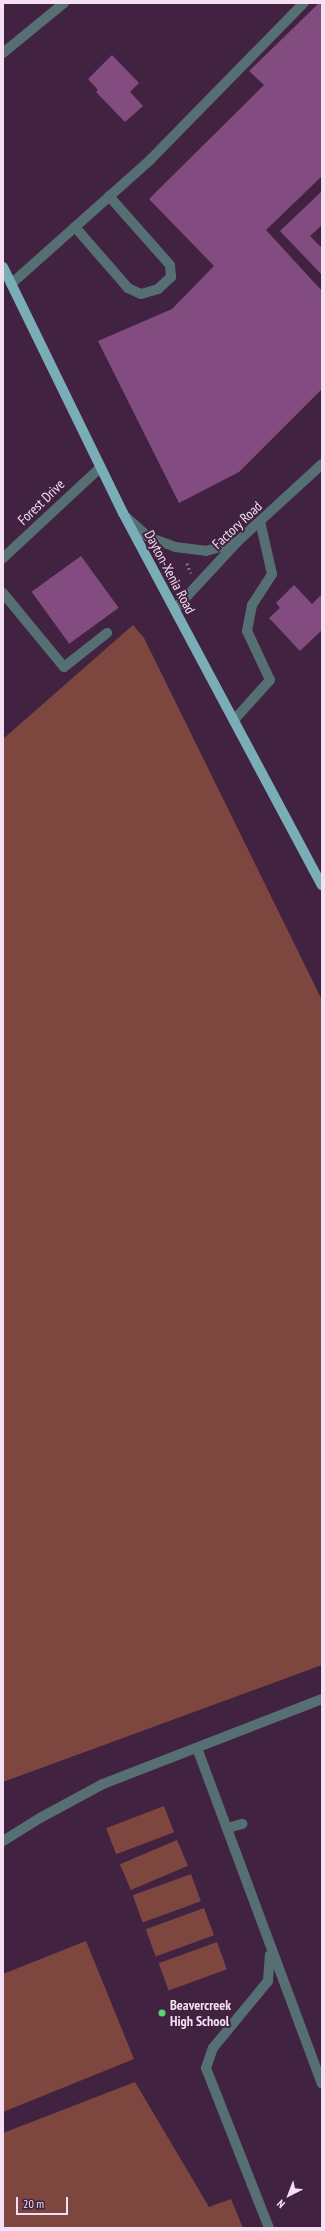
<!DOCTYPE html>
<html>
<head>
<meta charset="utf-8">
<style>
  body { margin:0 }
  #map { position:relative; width:325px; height:2231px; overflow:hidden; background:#412240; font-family:"PT Sans Narrow",sans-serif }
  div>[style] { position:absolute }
  .green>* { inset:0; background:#7d4740; transform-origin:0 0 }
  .building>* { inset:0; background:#834c81; transform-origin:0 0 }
  .path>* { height:2.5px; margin-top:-1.25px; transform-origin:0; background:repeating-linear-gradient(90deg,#846983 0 2px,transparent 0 5px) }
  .minor>* { height:10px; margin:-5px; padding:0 5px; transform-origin:5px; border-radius:5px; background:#566f73 }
  .major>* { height:10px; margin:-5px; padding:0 5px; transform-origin:5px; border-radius:5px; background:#7aaeb6 }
  .dots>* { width:11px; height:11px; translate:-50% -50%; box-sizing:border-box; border:2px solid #412240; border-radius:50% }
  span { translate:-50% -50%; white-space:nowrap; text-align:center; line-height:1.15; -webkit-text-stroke:4px #412240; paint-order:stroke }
  .street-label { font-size:14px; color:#f4e0f2 }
  .poi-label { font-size:14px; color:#f4e0f2; font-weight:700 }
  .left { translate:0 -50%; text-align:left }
  .frame { position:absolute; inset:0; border:4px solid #f4e0f2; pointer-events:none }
  .north { position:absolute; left:269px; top:2175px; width:40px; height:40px; -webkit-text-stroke:3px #412240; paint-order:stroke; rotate:222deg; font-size:11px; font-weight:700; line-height:16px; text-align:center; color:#f4e0f2 }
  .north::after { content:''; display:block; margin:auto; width:14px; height:18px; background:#f4e0f2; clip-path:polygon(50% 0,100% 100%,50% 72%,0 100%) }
  .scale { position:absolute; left:16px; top:2197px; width:52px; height:18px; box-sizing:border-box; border:2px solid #f4e0f2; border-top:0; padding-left:5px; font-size:12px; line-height:14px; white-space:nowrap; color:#f4e0f2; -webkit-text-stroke:3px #412240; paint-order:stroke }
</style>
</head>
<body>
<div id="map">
  <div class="green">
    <i style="clip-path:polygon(133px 625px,144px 638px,322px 1000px,322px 1665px,3px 1782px,3px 739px)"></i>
    <i style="left:164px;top:1806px;width:28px;height:62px;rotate:69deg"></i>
    <i style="left:177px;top:1840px;width:28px;height:62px;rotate:67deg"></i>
    <i style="left:191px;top:1874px;width:29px;height:62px;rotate:70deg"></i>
    <i style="left:204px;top:1908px;width:29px;height:62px;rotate:70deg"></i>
    <i style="clip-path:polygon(86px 1941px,134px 2059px,3px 2112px,3px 1974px)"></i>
    <i style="left:217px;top:1942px;width:29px;height:62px;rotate:70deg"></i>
    <i style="clip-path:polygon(135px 2082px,209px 2207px,231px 2199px,243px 2228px,3px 2228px,3px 2133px)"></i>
  </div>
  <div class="building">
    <i style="clip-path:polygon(319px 3px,322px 3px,322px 176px,266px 230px,322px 291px,322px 389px,239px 472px,179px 503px,98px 341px,172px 309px,214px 266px,149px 199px,264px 85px,249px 71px)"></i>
    <i style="clip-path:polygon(112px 55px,139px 83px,130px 92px,143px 106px,125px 122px,96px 92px,98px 90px,88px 79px)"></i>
    <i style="clip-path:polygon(322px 191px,322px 225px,310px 236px,322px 248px,322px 275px,280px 231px)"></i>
    <i style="left:81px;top:556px;width:64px;height:61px;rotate:54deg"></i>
    <i style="clip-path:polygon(294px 585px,312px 604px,322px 594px,322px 630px,300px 651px,269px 618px,280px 608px,276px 603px)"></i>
  </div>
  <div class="path">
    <i style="left:187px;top:563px;width:11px;rotate:68deg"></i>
  </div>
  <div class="minor">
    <i style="left:3px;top:53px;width:79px;rotate:-39.3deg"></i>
    <i style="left:75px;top:227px;width:81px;rotate:49deg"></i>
    <i style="left:128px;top:288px;width:14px;rotate:25deg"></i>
    <i style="left:141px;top:294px;width:18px;rotate:-16deg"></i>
    <i style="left:158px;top:289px;width:18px;rotate:-43deg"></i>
    <i style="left:171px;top:277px;width:12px;rotate:-95deg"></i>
    <i style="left:170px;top:265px;width:92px;rotate:-131.5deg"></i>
    <i style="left:11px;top:284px;width:186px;rotate:-41.7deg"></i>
    <i style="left:150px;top:160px;width:220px;rotate:-45.6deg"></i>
    <i style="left:126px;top:517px;width:30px;rotate:42deg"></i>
    <i style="left:148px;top:537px;width:29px;rotate:20deg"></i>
    <i style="left:175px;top:547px;width:31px;rotate:7deg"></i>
    <i style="left:206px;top:551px;width:32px;rotate:-16deg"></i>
    <i style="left:3px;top:558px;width:132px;rotate:-42.9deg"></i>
    <i style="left:3px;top:593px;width:96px;rotate:50.5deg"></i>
    <i style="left:64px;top:667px;width:55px;rotate:-38.3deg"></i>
    <i style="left:175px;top:609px;width:91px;rotate:-47.2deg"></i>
    <i style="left:237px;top:542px;width:115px;rotate:-42.5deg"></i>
    <i style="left:234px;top:720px;width:54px;rotate:-48deg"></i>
    <i style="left:270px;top:680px;width:54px;rotate:-115.1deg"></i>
    <i style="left:247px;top:631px;width:26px;rotate:-79deg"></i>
    <i style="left:252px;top:605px;width:37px;rotate:-57deg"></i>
    <i style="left:272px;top:574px;width:54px;rotate:-102.8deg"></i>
    <i style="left:197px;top:1748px;width:358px;rotate:69.6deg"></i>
    <i style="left:227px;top:1828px;width:16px;rotate:-15deg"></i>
    <i style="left:3px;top:1841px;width:44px;rotate:-31.9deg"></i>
    <i style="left:40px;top:1818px;width:72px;rotate:-28.4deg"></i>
    <i style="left:103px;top:1784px;width:235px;rotate:-21.2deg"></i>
    <i style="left:269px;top:2228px;width:172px;rotate:-111.5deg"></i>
    <i style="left:206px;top:2068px;width:21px;rotate:-71deg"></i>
    <i style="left:213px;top:2048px;width:87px;rotate:-50.6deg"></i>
    <i style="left:268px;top:1981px;width:26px;rotate:-86deg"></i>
  </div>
  <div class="major">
    <i style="left:3px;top:267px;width:274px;rotate:64deg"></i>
    <i style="left:123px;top:513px;width:422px;rotate:61.9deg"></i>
  </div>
  <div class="dots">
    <i style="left:162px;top:2013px;background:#54d672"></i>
  </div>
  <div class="street-label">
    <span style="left:41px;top:502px;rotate:-44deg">Forest Drive</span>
    <span style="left:237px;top:525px;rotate:-43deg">Factory Road</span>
    <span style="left:170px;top:572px;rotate:62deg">Dayton-Xenia Road</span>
  </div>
  <div class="poi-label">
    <span class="left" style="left:170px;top:2013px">Beavercreek<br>High School</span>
  </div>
  <div class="frame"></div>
  <div class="north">N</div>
  <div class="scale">20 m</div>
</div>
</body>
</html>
